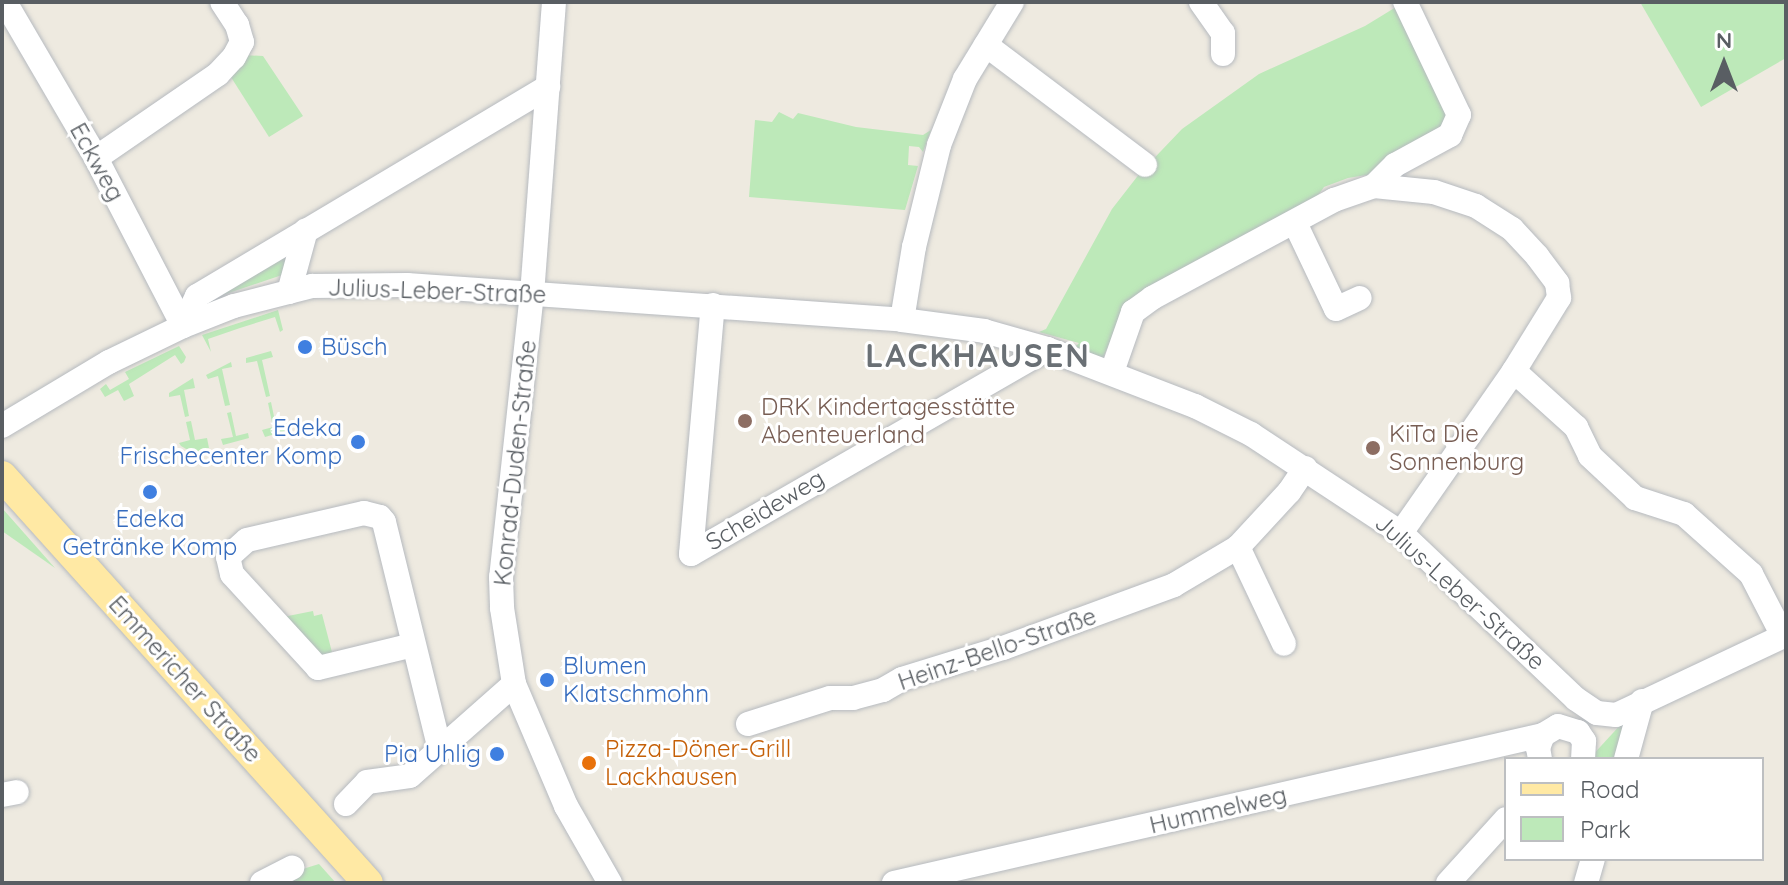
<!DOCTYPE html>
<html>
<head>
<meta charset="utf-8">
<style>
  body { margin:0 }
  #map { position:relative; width:1788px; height:885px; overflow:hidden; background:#eeeae0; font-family:Quicksand,sans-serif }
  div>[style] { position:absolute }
  .green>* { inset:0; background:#bde9b9 }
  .roads { filter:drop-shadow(0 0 2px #b6babf) drop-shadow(0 0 2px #b6babf) }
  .minor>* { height:24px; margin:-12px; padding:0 12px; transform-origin:12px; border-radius:12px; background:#fff }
  .major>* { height:30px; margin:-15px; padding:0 15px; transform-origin:15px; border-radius:15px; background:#ffe9a4 }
  .dots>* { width:22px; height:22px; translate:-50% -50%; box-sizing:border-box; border:4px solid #fff; border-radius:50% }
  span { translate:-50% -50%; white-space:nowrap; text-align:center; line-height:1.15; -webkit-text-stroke:6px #fff; paint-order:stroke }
  .street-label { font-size:24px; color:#595e63 }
  .shop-label { font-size:24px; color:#366cbe }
  .left { translate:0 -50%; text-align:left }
  .right { translate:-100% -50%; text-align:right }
  .education-label { font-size:24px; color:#785e54 }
  .food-label { font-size:24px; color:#c56008 }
  .district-label { font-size:32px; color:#6a7075; font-weight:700; letter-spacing:2px }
  .frame { position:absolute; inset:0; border:4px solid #595e63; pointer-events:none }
  .legend { position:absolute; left:1504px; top:757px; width:260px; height:104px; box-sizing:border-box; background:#fff; border:2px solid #bdbfc1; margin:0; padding:10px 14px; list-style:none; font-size:24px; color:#595e63 }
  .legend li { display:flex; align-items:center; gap:16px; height:40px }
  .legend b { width:40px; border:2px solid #bdbfc1 }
  .north { position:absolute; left:1684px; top:24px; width:80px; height:80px; -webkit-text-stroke:6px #fff; paint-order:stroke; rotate:0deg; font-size:22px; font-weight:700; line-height:32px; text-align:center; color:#595e63 }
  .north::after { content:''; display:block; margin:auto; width:28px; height:36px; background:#595e63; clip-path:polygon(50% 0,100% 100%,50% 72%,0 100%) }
</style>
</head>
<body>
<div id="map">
  <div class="green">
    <i style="clip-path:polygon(1640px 2px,1786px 2px,1786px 58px,1701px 107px)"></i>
    <i style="clip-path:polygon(1401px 4px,1449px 121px,1385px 172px,1348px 178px,1324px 187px,1314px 201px,1125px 306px,1103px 358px,1074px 348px,1079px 343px,1039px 332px,1046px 329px,1112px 209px,1140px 173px,1182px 129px,1259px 74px,1365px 26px)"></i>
    <i style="clip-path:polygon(243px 55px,263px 56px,303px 116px,269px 137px,229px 74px)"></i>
    <i style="clip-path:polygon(779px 112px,793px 119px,798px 113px,856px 127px,923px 135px,931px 130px,923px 152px,919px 147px,909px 146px,908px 165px,918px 166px,905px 210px,749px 197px,755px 120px,772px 122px)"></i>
    <i style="clip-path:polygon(284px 257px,288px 261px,282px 275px,202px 302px)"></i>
    <i style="clip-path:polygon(278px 310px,283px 330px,280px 332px,275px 317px,240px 328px,208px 339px,211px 352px,202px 335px)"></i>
    <i style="clip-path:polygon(179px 346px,186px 357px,184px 362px,181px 364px,175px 355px,129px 384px,134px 396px,124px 401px,118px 390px,105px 397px,100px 389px,106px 384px,110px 390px,129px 379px,125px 372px)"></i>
    <i style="clip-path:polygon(271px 351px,273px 357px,262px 360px,270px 396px,266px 397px,257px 361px,246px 363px,246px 358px)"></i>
    <i style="clip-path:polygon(231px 362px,232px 367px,222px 369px,230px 405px,225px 406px,218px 376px,208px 379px,206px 375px)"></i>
    <i style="clip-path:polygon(193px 378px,195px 388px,184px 390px,189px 416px,185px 417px,180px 395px,169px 397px,169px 393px)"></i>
    <i style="clip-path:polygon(271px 402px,276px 426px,288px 424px,289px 430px,265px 437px,262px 430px,273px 427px,268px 403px)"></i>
    <i style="clip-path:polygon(231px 412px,236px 436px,248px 433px,249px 438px,223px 445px,221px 439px,233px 437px,227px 413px)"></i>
    <i style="clip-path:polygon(191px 421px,195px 440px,207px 438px,209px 448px,193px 453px,181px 446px,179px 443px,190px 440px,186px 422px)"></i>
    <i style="clip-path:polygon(2px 508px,55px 568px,2px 531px)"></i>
    <i style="clip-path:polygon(313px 611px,314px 616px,322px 614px,333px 656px,322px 657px,283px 617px)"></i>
    <i style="clip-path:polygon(1624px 721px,1619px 759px,1589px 759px)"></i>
    <i style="clip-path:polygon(319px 864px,336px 883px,271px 883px,293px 872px)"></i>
  </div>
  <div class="roads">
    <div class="minor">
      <i style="left:5px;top:2px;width:181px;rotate:59.7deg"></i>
      <i style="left:96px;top:158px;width:189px;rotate:62.6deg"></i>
      <i style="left:554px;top:2px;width:292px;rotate:94.3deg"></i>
      <i style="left:532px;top:293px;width:286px;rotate:96.2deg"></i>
      <i style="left:501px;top:577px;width:31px;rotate:88deg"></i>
      <i style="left:502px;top:608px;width:77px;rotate:81deg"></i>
      <i style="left:514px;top:684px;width:133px;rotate:66.9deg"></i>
      <i style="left:566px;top:806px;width:89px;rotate:60.3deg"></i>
      <i style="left:1201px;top:2px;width:38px;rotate:55deg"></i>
      <i style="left:1223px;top:33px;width:21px;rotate:90deg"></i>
      <i style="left:986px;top:45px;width:199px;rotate:37deg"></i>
      <i style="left:96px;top:158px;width:148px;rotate:-34.5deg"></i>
      <i style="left:218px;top:74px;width:23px;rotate:-47deg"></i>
      <i style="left:234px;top:57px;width:17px;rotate:-62deg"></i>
      <i style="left:242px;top:42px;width:18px;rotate:-106deg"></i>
      <i style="left:237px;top:25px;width:27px;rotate:-123deg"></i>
      <i style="left:1374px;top:186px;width:30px;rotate:-45deg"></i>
      <i style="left:1395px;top:165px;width:63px;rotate:-28.6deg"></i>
      <i style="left:1450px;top:135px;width:22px;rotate:-66deg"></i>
      <i style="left:1459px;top:115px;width:125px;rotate:-115.5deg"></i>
      <i style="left:1295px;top:223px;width:95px;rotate:64.5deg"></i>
      <i style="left:1336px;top:309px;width:26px;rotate:-25deg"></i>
      <i style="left:289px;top:292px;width:64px;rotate:-74.7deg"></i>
      <i style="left:902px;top:320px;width:74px;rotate:-80.7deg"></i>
      <i style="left:914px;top:247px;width:105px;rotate:-76.2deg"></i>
      <i style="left:939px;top:145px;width:71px;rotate:-68.5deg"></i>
      <i style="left:965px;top:79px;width:90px;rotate:-58.6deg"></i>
      <i style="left:183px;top:326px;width:33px;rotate:-65deg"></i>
      <i style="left:197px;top:296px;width:409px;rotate:-30.8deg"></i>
      <i style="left:1514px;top:371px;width:84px;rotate:42.1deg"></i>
      <i style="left:1576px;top:427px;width:32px;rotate:64deg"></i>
      <i style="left:1590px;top:456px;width:62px;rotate:43deg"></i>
      <i style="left:1635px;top:498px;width:52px;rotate:18.1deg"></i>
      <i style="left:1684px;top:514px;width:90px;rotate:41.8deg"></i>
      <i style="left:1751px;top:574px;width:70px;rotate:62.7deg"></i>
      <i style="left:1112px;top:372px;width:64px;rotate:-70.7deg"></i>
      <i style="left:1133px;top:312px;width:24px;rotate:-36deg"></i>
      <i style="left:1152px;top:298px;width:207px;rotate:-28.3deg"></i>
      <i style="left:1334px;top:200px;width:42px;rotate:-19.3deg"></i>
      <i style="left:1374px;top:186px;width:60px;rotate:5.7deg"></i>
      <i style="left:1434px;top:192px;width:44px;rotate:18.4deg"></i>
      <i style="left:1476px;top:206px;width:43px;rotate:32.6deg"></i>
      <i style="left:1512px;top:229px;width:37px;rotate:47deg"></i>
      <i style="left:1537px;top:256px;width:34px;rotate:53deg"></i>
      <i style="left:1557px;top:283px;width:15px;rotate:82deg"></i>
      <i style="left:1559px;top:298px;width:86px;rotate:121.7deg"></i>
      <i style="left:1514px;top:371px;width:198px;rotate:124.9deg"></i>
      <i style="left:2px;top:426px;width:125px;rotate:-30.9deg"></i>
      <i style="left:109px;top:362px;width:82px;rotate:-25.9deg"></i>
      <i style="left:183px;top:326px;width:55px;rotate:-21.4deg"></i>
      <i style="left:234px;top:306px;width:81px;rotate:-14.4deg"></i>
      <i style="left:312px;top:286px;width:95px;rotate:-0.6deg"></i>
      <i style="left:407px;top:285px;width:496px;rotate:4deg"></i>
      <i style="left:902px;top:320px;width:83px;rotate:7.6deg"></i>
      <i style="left:984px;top:331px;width:66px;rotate:15.9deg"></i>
      <i style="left:1047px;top:349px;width:159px;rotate:21.1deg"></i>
      <i style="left:1195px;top:406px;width:63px;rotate:26.6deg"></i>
      <i style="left:1251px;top:434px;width:180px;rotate:33.4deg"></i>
      <i style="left:1401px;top:533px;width:241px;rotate:43.5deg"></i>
      <i style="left:1576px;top:699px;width:25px;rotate:34deg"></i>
      <i style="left:1597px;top:713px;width:19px;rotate:6deg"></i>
      <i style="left:1616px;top:715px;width:188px;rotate:-25.2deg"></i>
      <i style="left:1238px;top:547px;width:107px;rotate:64.6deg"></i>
      <i style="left:691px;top:554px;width:411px;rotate:-29.9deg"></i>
      <i style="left:691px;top:554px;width:250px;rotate:-85deg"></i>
      <i style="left:413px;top:645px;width:98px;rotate:166.4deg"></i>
      <i style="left:318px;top:668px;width:127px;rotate:-132.5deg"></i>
      <i style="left:232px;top:574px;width:17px;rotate:-103deg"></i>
      <i style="left:228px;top:557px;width:25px;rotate:-42deg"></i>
      <i style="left:247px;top:540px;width:120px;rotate:-13deg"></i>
      <i style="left:364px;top:513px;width:16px;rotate:14deg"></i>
      <i style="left:380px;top:517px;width:6px;rotate:51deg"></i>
      <i style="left:384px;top:522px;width:235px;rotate:76.2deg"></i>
      <i style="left:748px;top:724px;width:86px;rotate:-17.6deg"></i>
      <i style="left:830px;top:698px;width:23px"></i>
      <i style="left:853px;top:698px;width:31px;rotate:-15deg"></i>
      <i style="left:883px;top:690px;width:22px;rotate:-30deg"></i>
      <i style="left:902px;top:679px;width:106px;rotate:-17.1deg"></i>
      <i style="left:1003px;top:648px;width:182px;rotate:-20.2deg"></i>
      <i style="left:1174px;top:585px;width:74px;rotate:-30.7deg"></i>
      <i style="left:1238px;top:547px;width:75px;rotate:-47.2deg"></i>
      <i style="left:1289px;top:492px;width:29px;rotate:-56deg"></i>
      <i style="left:1540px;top:759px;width:11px;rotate:-100deg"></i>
      <i style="left:1538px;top:748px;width:14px;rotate:-69deg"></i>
      <i style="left:1543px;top:735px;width:17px;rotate:-31deg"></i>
      <i style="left:1558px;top:726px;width:21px;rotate:17deg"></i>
      <i style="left:1578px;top:732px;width:11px;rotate:56deg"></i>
      <i style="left:1584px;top:741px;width:18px;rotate:93deg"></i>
      <i style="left:1626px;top:759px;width:60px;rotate:-74.6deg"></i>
      <i style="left:2px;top:795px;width:15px;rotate:-11deg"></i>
      <i style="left:346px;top:804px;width:30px;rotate:-46deg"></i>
      <i style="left:367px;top:782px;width:43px;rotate:-7.9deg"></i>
      <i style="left:410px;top:776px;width:139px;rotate:-41.5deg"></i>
      <i style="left:262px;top:883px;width:34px;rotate:-27deg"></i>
      <i style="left:894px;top:883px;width:666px;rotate:-12.85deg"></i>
      <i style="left:1448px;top:883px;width:86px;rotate:-47.8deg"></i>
      <i style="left:1586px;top:883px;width:25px;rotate:-74deg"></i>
    </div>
    <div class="major">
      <i style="left:2px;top:476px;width:547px;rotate:48.04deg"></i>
    </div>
  </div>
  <div class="dots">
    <i style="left:305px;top:347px;background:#3f7fe0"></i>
    <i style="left:745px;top:421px;background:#8d6e63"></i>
    <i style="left:358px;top:442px;background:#3f7fe0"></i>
    <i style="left:1373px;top:448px;background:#8d6e63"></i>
    <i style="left:150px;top:492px;background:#3f7fe0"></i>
    <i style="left:547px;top:680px;background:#3f7fe0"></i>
    <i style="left:497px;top:754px;background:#3f7fe0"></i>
    <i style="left:589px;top:763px;background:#e8710a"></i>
  </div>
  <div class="street-label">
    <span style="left:97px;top:162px;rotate:61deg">Eckweg</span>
    <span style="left:437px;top:291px;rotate:2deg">Julius-Leber-Straße</span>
    <span style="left:515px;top:463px;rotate:-84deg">Konrad-Duden-Straße</span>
    <span style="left:765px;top:510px;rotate:-31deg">Scheideweg</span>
    <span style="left:1460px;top:592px;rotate:42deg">Julius-Leber-Straße</span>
    <span style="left:997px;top:649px;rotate:-19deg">Heinz-Bello-Straße</span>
    <span style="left:185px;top:679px;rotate:48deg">Emmericher Straße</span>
    <span style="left:1218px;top:810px;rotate:-13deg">Hummelweg</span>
  </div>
  <div class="shop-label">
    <span class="left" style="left:321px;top:347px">Büsch</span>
    <span class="right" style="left:342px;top:442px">Edeka<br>Frischecenter Komp</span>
    <span style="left:150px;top:533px">Edeka<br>Getränke Komp</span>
    <span class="left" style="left:563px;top:680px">Blumen<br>Klatschmohn</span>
    <span class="right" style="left:481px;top:754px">Pia Uhlig</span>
  </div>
  <div class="education-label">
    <span class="left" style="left:761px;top:421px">DRK Kindertagesstätte<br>Abenteuerland</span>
    <span class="left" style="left:1389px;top:448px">KiTa Die<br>Sonnenburg</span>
  </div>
  <div class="food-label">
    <span class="left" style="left:605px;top:763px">Pizza-Döner-Grill<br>Lackhausen</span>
  </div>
  <div class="district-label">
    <span style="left:978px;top:355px">LACKHAUSEN</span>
  </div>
  <div class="frame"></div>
  <ul class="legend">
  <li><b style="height:10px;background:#ffe9a4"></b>Road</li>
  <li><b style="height:22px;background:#bde9b9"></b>Park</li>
  </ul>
  <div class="north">N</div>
</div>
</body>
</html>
